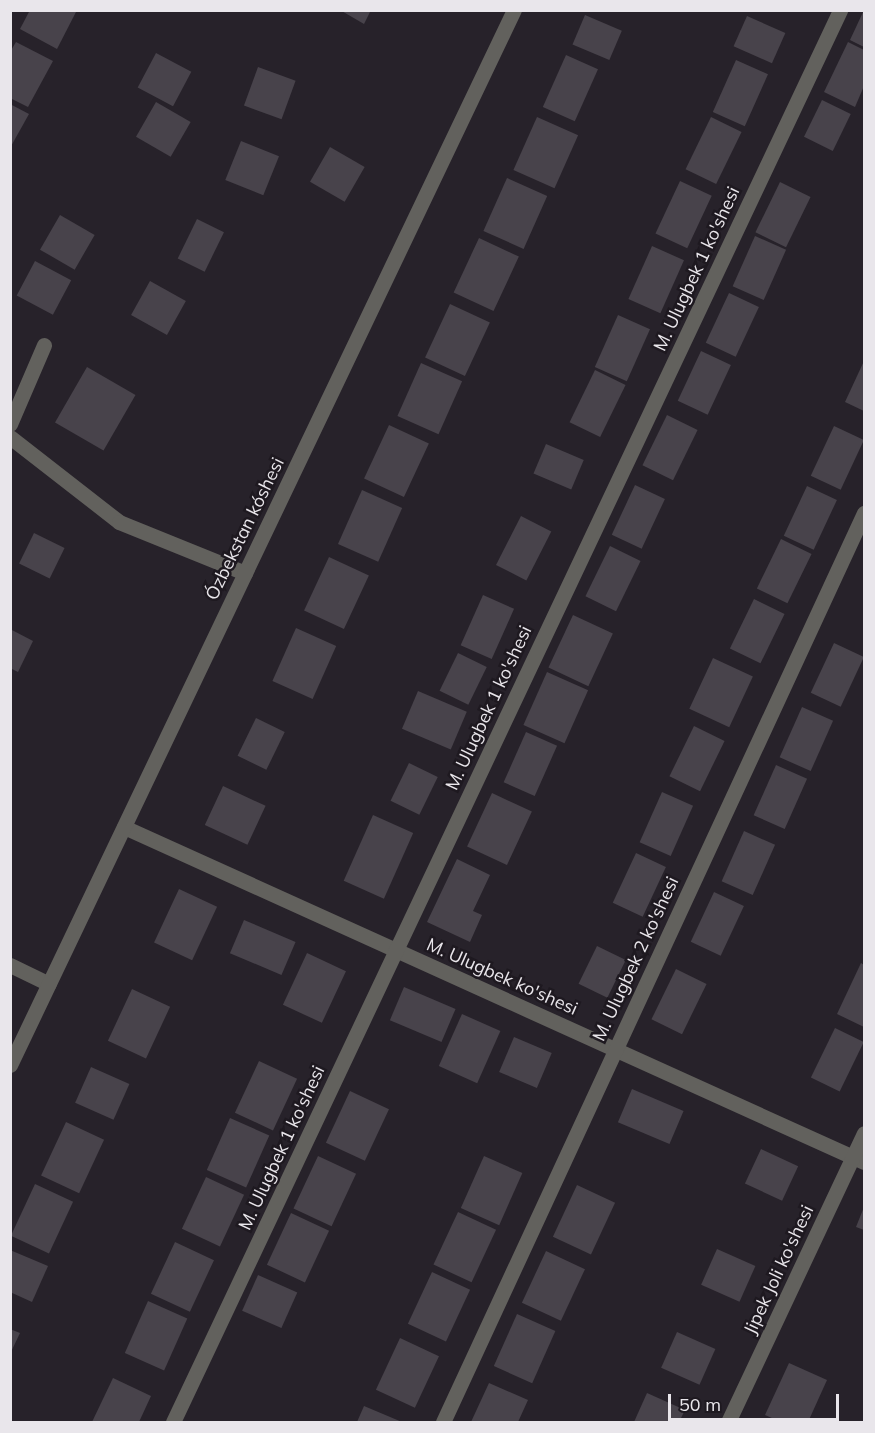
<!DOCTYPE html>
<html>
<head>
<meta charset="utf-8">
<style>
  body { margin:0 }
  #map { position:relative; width:875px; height:1433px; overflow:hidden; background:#27222a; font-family:Mulish,sans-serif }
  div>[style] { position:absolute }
  .building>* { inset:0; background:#48434b; transform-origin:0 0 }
  .minor>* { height:15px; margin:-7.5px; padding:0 7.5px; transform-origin:7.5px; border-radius:7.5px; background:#62615d }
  span { translate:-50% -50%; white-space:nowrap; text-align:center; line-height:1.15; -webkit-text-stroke:5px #1e1920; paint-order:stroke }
  .street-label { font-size:18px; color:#e9e6eb }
  .frame { position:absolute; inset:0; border:12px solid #e9e6eb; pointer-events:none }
  .scale { position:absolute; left:668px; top:1394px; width:171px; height:27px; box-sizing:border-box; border:3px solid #e9e6eb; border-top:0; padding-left:8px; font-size:18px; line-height:21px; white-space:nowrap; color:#e9e6eb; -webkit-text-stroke:4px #1e1920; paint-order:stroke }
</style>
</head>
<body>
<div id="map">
  <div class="building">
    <i style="clip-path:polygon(30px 10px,77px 10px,57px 49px,20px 29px)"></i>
    <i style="clip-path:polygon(340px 10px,371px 10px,364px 24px)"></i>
    <i style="clip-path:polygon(864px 10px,864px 47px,850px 40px)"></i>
    <i style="left:585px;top:15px;width:40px;height:32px;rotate:23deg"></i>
    <i style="left:747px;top:16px;width:42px;height:33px;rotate:24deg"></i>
    <i style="clip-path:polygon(16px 42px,53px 61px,28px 107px,10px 98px,10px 52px)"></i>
    <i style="clip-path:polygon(848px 42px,864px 50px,864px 86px,855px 107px,824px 92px)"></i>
    <i style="left:156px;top:53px;width:40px;height:39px;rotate:28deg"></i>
    <i style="left:566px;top:55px;width:35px;height:57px;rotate:24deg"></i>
    <i style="left:736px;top:60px;width:35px;height:57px;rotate:24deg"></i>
    <i style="left:258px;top:67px;width:40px;height:41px;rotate:20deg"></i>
    <i style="left:822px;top:100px;width:32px;height:41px;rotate:26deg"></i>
    <i style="left:156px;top:102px;width:40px;height:40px;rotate:30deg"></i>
    <i style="clip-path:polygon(10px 104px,29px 114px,10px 148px)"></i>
    <i style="left:537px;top:117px;width:45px;height:58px;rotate:24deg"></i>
    <i style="left:711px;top:117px;width:34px;height:58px;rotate:26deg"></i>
    <i style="left:241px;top:141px;width:41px;height:42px;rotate:22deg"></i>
    <i style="left:330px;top:147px;width:40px;height:40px;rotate:30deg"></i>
    <i style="left:507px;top:178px;width:44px;height:58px;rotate:24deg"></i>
    <i style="left:680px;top:181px;width:35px;height:58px;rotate:25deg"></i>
    <i style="left:780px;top:182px;width:34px;height:56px;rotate:26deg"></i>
    <i style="left:60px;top:215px;width:40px;height:40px;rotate:30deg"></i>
    <i style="left:197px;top:219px;width:30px;height:44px;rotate:26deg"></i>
    <i style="left:755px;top:236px;width:34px;height:55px;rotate:24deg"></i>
    <i style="left:479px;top:238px;width:44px;height:60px;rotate:25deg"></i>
    <i style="left:652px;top:246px;width:35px;height:58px;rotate:24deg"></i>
    <i style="left:35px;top:261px;width:41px;height:39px;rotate:28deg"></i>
    <i style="left:150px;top:281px;width:41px;height:39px;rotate:29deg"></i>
    <i style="left:729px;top:293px;width:33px;height:55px;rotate:25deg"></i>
    <i style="left:450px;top:304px;width:44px;height:59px;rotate:25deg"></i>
    <i style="left:618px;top:315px;width:35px;height:57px;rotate:24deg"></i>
    <i style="left:701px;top:351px;width:33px;height:55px;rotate:25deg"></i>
    <i style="clip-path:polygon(864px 361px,864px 411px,845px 402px)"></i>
    <i style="left:421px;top:363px;width:45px;height:58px;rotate:24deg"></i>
    <i style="left:87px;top:367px;width:56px;height:64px;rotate:30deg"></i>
    <i style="left:595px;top:370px;width:34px;height:58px;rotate:26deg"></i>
    <i style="left:667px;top:415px;width:34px;height:56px;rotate:26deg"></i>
    <i style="left:389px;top:425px;width:44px;height:59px;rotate:25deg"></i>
    <i style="left:834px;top:426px;width:33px;height:55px;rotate:25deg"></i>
    <i style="left:546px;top:444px;width:41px;height:32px;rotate:23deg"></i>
    <i style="left:635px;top:485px;width:33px;height:55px;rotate:25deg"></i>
    <i style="left:807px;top:486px;width:33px;height:55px;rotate:25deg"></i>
    <i style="left:362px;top:490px;width:44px;height:59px;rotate:24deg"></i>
    <i style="left:521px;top:516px;width:34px;height:55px;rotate:27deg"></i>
    <i style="left:34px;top:533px;width:34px;height:34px;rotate:26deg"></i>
    <i style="left:781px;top:539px;width:34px;height:55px;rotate:26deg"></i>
    <i style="left:610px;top:546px;width:34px;height:56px;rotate:26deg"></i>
    <i style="left:329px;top:557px;width:44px;height:59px;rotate:25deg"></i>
    <i style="left:483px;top:595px;width:34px;height:55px;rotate:24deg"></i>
    <i style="left:754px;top:599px;width:34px;height:55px;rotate:26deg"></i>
    <i style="left:573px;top:615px;width:44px;height:58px;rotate:25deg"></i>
    <i style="left:296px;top:628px;width:44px;height:58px;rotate:24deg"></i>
    <i style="clip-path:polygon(10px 629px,33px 641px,18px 672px,10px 668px)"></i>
    <i style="left:834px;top:643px;width:33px;height:55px;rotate:25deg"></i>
    <i style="left:458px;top:653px;width:32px;height:42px;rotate:26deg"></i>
    <i style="left:713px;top:658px;width:44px;height:56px;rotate:25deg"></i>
    <i style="left:547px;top:672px;width:45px;height:58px;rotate:24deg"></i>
    <i style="left:418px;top:691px;width:53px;height:41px;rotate:23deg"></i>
    <i style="left:802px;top:707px;width:34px;height:55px;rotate:24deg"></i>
    <i style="left:256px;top:718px;width:32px;height:42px;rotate:26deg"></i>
    <i style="left:694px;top:726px;width:34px;height:56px;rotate:26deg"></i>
    <i style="left:526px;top:732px;width:34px;height:55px;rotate:24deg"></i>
    <i style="left:409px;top:763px;width:32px;height:42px;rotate:26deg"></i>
    <i style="left:776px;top:765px;width:34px;height:55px;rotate:24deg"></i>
    <i style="left:223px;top:786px;width:47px;height:43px;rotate:25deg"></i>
    <i style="left:662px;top:792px;width:34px;height:55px;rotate:24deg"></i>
    <i style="left:492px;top:793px;width:44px;height:59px;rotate:25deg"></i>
    <i style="left:373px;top:815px;width:44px;height:72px;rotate:24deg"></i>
    <i style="left:744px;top:831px;width:34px;height:55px;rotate:24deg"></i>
    <i style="left:636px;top:853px;width:33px;height:55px;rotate:25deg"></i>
    <i style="clip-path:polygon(457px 859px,490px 875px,473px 911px,482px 915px,470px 942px,427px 922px)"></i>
    <i style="left:179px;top:889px;width:42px;height:59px;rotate:25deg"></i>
    <i style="left:714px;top:892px;width:33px;height:55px;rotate:25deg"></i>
    <i style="left:244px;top:920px;width:56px;height:36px;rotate:23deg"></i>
    <i style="left:597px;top:946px;width:32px;height:42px;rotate:26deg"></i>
    <i style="left:307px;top:953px;width:43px;height:57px;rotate:25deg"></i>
    <i style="clip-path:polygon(861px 963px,864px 965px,864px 1027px,837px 1014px)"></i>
    <i style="left:676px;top:969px;width:34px;height:56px;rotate:26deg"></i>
    <i style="left:404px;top:987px;width:56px;height:36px;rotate:23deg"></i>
    <i style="left:132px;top:989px;width:42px;height:57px;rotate:25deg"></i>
    <i style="left:462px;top:1014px;width:42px;height:57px;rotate:24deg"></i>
    <i style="left:835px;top:1028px;width:32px;height:55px;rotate:26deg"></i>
    <i style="left:514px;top:1037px;width:41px;height:38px;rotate:23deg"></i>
    <i style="left:259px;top:1061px;width:42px;height:57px;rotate:25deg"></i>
    <i style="left:91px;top:1067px;width:42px;height:39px;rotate:24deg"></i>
    <i style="left:632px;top:1089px;width:56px;height:36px;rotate:23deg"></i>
    <i style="left:350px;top:1091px;width:43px;height:57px;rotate:25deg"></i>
    <i style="left:230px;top:1118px;width:43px;height:57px;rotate:24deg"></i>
    <i style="left:66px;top:1122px;width:42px;height:59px;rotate:25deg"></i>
    <i style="left:761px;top:1149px;width:41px;height:38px;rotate:25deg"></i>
    <i style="left:318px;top:1156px;width:42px;height:58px;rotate:25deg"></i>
    <i style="left:484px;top:1156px;width:42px;height:57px;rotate:24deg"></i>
    <i style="left:206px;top:1177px;width:42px;height:57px;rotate:25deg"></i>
    <i style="left:35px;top:1184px;width:42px;height:57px;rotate:25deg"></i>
    <i style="left:577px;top:1185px;width:42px;height:57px;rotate:25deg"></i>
    <i style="clip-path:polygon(864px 1207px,864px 1230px,856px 1227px)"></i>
    <i style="left:458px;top:1212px;width:42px;height:58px;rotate:25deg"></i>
    <i style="left:291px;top:1213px;width:42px;height:57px;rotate:25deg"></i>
    <i style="left:175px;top:1242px;width:43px;height:57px;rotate:25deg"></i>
    <i style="left:717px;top:1249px;width:42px;height:39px;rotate:24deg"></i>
    <i style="clip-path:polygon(10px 1250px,48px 1266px,32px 1302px,10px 1292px)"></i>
    <i style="left:546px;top:1251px;width:43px;height:57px;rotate:25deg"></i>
    <i style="left:432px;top:1272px;width:42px;height:57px;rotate:25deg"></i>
    <i style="left:258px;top:1275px;width:43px;height:39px;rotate:24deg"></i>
    <i style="left:148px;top:1301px;width:43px;height:57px;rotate:24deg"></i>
    <i style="left:517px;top:1314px;width:42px;height:57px;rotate:24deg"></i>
    <i style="clip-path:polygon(10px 1329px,20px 1333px,10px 1354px)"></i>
    <i style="left:677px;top:1332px;width:42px;height:39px;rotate:24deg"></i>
    <i style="left:400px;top:1338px;width:43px;height:57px;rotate:25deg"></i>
    <i style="clip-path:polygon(789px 1363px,827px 1380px,808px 1422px,781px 1422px,765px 1415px)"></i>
    <i style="clip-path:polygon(113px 1378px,151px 1396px,139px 1422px,92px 1422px)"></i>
    <i style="clip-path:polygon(489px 1383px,528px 1400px,518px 1422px,471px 1422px)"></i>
    <i style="clip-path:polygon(647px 1393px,685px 1410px,679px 1422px,634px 1422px)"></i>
    <i style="clip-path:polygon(364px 1406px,402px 1422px,357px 1422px)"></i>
  </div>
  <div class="minor">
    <i style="left:10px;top:424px;width:86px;rotate:-66.7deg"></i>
    <i style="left:10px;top:437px;width:138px;rotate:37.9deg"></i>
    <i style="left:119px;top:522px;width:136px;rotate:22deg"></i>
    <i style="left:124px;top:827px;width:812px;rotate:24.36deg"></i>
    <i style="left:10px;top:965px;width:43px;rotate:26deg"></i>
    <i style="left:10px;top:1065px;width:1169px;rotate:-64.47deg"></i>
    <i style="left:173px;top:1422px;width:1562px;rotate:-64.71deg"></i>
    <i style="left:443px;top:1422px;width:1002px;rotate:-65.15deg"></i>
    <i style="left:728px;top:1422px;width:319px;rotate:-64.8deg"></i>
  </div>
  <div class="street-label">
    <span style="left:697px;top:269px;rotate:-65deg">M. Ulugbek 1 ko'shesi</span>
    <span style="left:245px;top:529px;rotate:-64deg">Ózbekstan kóshesi</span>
    <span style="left:489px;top:708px;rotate:-65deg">M. Ulugbek 1 ko'shesi</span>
    <span style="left:636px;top:959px;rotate:-65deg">M. Ulugbek 2 ko'shesi</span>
    <span style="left:502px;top:977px;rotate:24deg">M. Ulugbek ko'shesi</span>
    <span style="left:282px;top:1148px;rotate:-65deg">M. Ulugbek 1 ko'shesi</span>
    <span style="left:779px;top:1270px;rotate:-65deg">Jipek Joli ko'shesi</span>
  </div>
  <div class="frame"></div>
  <div class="scale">50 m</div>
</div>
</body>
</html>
